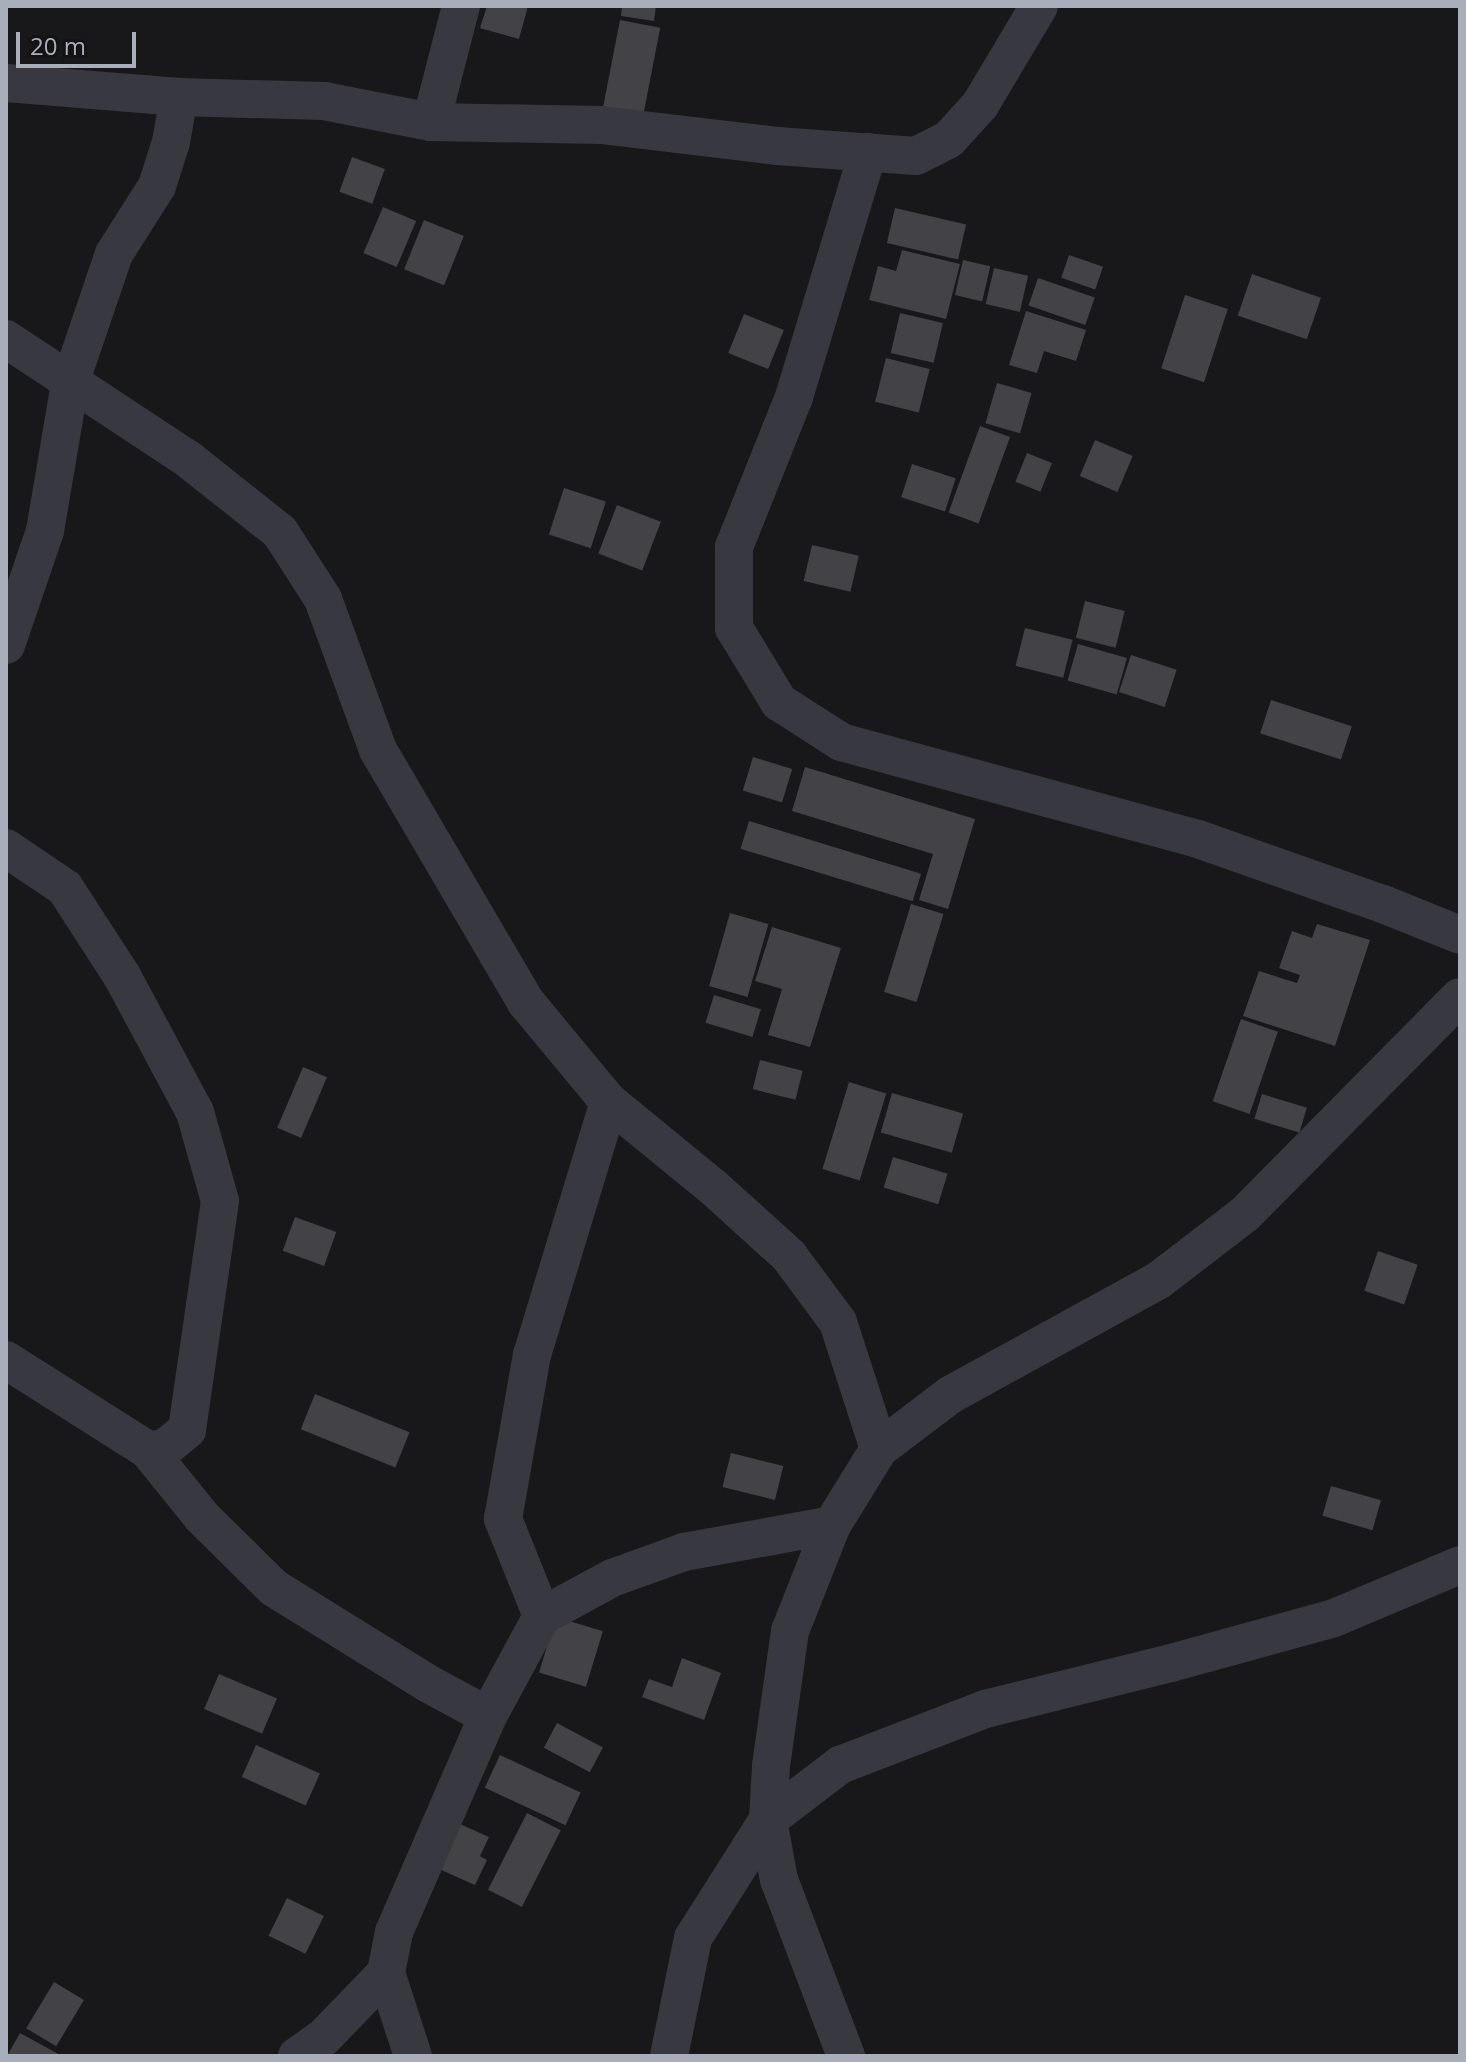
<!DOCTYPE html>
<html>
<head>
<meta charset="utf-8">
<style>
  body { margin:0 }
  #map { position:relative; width:1466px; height:2062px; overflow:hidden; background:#18181a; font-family:"Open Sans",sans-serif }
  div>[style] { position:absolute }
  .building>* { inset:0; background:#424247; transform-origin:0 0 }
  .minor>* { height:38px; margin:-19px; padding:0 19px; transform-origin:19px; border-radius:19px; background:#383940 }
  span { translate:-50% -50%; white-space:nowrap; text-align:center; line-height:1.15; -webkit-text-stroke:8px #131315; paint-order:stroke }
  .frame { position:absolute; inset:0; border:8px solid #a9aebb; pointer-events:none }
  .scale { position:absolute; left:16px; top:32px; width:120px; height:36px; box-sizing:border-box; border:4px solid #a9aebb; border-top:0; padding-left:10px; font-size:24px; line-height:28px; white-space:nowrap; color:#a9aebb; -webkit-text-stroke:6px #131315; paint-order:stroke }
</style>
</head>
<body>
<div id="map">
  <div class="building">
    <i style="clip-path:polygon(487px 6px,528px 6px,519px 39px,480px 28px)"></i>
    <i style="clip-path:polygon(622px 6px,656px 6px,654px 21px,621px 16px)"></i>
    <i style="left:620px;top:20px;width:41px;height:93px;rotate:11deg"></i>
    <i style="left:352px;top:157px;width:35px;height:37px;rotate:20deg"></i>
    <i style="left:383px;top:207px;width:36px;height:50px;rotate:23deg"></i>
    <i style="left:895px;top:208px;width:73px;height:36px;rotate:13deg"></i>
    <i style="left:424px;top:220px;width:43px;height:53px;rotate:22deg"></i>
    <i style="clip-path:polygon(902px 250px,960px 264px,946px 319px,869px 300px,878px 266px,896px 271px)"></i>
    <i style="left:1069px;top:255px;width:36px;height:24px;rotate:19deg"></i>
    <i style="left:963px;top:260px;width:28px;height:36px;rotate:13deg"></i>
    <i style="left:994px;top:268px;width:35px;height:37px;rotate:13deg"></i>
    <i style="left:1252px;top:274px;width:73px;height:44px;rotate:19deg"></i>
    <i style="left:1038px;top:278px;width:60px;height:29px;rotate:19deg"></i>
    <i style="left:1185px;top:295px;width:45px;height:77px;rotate:18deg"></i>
    <i style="clip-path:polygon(1026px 311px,1086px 330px,1076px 361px,1044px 351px,1037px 373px,1009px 365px)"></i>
    <i style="left:900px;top:313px;width:44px;height:41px;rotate:13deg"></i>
    <i style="left:744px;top:314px;width:43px;height:42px;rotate:22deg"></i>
    <i style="left:886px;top:358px;width:45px;height:45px;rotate:14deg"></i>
    <i style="left:997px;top:383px;width:36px;height:42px;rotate:16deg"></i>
    <i style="left:980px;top:426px;width:32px;height:92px;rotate:20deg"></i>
    <i style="left:1095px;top:440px;width:41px;height:39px;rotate:23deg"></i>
    <i style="left:1027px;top:453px;width:27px;height:31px;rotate:22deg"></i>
    <i style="left:912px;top:464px;width:46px;height:35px;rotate:18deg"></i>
    <i style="left:564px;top:488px;width:44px;height:49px;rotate:18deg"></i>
    <i style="left:617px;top:505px;width:47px;height:52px;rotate:21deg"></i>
    <i style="left:812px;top:545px;width:48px;height:37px;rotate:13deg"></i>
    <i style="left:1085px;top:601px;width:41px;height:38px;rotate:14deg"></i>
    <i style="left:1025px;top:628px;width:49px;height:39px;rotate:14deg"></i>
    <i style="left:1078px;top:644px;width:51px;height:38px;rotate:16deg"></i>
    <i style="left:1131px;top:655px;width:48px;height:39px;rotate:18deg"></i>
    <i style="left:1271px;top:700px;width:85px;height:35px;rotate:18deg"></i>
    <i style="left:753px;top:757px;width:41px;height:35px;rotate:17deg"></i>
    <i style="clip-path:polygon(805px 767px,975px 819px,948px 909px,919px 900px,933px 854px,792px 811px)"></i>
    <i style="left:749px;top:821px;width:180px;height:29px;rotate:17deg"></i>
    <i style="left:911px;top:904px;width:34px;height:92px;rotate:17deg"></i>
    <i style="left:730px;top:913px;width:40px;height:76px;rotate:16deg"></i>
    <i style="clip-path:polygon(1317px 924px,1370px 940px,1335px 1046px,1243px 1016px,1259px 971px,1297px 983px,1300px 975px,1279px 968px,1292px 931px,1312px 938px)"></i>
    <i style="clip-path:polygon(772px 927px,841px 948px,810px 1047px,768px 1035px,782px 989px,755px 981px)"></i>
    <i style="left:714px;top:995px;width:49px;height:29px;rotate:17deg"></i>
    <i style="left:1241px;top:1019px;width:39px;height:87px;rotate:19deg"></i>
    <i style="left:760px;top:1060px;width:44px;height:30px;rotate:14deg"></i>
    <i style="left:303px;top:1067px;width:26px;height:66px;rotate:23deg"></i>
    <i style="left:849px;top:1082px;width:39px;height:91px;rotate:17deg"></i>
    <i style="left:892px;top:1093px;width:74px;height:41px;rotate:16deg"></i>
    <i style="left:1262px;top:1094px;width:47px;height:26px;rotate:17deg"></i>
    <i style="left:893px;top:1157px;width:57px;height:32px;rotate:17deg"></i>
    <i style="left:295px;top:1217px;width:44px;height:36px;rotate:20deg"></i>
    <i style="left:1378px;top:1251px;width:42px;height:42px;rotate:19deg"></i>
    <i style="left:315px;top:1394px;width:102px;height:38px;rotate:22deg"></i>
    <i style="left:731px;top:1453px;width:54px;height:35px;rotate:14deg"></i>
    <i style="left:1331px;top:1486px;width:52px;height:31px;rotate:16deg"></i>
    <i style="left:556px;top:1617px;width:49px;height:58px;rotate:17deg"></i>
    <i style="clip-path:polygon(682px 1658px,721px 1673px,704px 1720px,642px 1697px,649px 1679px,672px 1687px)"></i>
    <i style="left:219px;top:1674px;width:63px;height:38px;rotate:23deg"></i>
    <i style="left:557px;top:1723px;width:52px;height:28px;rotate:28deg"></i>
    <i style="left:256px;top:1745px;width:70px;height:35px;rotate:24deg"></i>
    <i style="left:500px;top:1755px;width:89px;height:36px;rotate:25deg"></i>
    <i style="left:527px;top:1813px;width:38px;height:86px;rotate:27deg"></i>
    <i style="clip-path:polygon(460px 1824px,489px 1837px,480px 1856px,487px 1860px,475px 1885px,439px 1869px)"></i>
    <i style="left:287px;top:1898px;width:41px;height:42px;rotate:26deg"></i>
    <i style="left:54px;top:1982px;width:35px;height:54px;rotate:31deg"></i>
    <i style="clip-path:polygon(20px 2033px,62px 2056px,7px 2056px)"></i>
  </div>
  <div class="minor">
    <i style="left:6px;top:83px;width:174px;rotate:4.6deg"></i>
    <i style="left:179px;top:97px;width:145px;rotate:1.6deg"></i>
    <i style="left:324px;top:101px;width:109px;rotate:11.1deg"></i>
    <i style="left:431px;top:122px;width:170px;rotate:1deg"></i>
    <i style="left:601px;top:125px;width:177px;rotate:6.8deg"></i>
    <i style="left:777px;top:146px;width:139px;rotate:4.1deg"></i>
    <i style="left:916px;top:156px;width:37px;rotate:-27deg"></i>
    <i style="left:949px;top:139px;width:46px;rotate:-47.6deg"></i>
    <i style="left:980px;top:105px;width:115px;rotate:-59.2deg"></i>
    <i style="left:431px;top:122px;width:120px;rotate:-75.5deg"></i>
    <i style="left:868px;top:152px;width:256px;rotate:106.8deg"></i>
    <i style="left:794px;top:397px;width:162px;rotate:111.8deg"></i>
    <i style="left:734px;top:547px;width:81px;rotate:90deg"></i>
    <i style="left:734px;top:628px;width:87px;rotate:58.7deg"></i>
    <i style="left:779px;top:702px;width:74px;rotate:32.8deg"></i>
    <i style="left:841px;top:742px;width:370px;rotate:15.2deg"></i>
    <i style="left:1198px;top:839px;width:196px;rotate:19.4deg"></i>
    <i style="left:1383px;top:904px;width:83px;rotate:21.9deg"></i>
    <i style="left:6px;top:339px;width:218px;rotate:33.4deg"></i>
    <i style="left:188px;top:459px;width:117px;rotate:38.4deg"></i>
    <i style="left:280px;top:532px;width:80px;rotate:57.3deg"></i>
    <i style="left:323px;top:599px;width:161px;rotate:70deg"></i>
    <i style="left:378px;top:750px;width:291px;rotate:59.6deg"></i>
    <i style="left:525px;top:1001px;width:131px;rotate:50.3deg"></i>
    <i style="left:609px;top:1102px;width:134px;rotate:39.3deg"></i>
    <i style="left:713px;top:1187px;width:103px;rotate:42.2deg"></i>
    <i style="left:789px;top:1256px;width:82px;rotate:53.4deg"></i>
    <i style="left:838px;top:1322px;width:133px;rotate:72.1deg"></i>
    <i style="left:6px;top:645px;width:120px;rotate:-71.1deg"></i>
    <i style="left:45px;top:531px;width:150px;rotate:-80.4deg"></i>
    <i style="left:70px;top:383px;width:136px;rotate:-71.2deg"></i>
    <i style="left:114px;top:254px;width:80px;rotate:-57.7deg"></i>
    <i style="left:157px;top:186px;width:46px;rotate:-72.3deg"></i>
    <i style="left:171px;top:142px;width:46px;rotate:-79.9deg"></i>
    <i style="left:6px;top:848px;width:71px;rotate:34.1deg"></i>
    <i style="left:65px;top:888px;width:105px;rotate:57.1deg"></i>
    <i style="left:122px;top:976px;width:154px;rotate:61.8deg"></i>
    <i style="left:195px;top:1112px;width:92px;rotate:74.3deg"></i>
    <i style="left:220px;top:1201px;width:231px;rotate:98.2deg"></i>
    <i style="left:187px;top:1430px;width:28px;rotate:141deg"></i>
    <i style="left:165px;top:1448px;width:17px;rotate:173deg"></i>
    <i style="left:6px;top:1360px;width:168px;rotate:32.4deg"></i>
    <i style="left:148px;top:1450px;width:86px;rotate:51.1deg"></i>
    <i style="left:202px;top:1517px;width:101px;rotate:44.6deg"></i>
    <i style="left:274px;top:1588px;width:180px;rotate:31.8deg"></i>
    <i style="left:427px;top:1683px;width:69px;rotate:28.4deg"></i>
    <i style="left:542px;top:1616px;width:105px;rotate:-111.9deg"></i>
    <i style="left:503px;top:1519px;width:167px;rotate:-80deg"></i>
    <i style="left:532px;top:1355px;width:264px;rotate:-73.1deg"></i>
    <i style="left:297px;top:2056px;width:33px;rotate:-35deg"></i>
    <i style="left:324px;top:2037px;width:89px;rotate:-45.9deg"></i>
    <i style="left:413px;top:2056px;width:87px;rotate:-108deg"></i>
    <i style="left:386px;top:1973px;width:42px;rotate:-79deg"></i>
    <i style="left:394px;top:1932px;width:236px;rotate:-66.5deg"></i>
    <i style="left:488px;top:1716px;width:114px;rotate:-61.6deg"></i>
    <i style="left:542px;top:1616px;width:80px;rotate:-28.5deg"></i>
    <i style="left:612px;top:1578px;width:77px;rotate:-19.9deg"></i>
    <i style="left:684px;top:1552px;width:150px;rotate:-10.3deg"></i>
    <i style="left:669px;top:2056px;width:120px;rotate:-78.5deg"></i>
    <i style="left:693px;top:1938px;width:140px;rotate:-57.6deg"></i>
    <i style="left:768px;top:1820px;width:91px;rotate:-37.4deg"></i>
    <i style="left:840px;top:1765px;width:155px;rotate:-21.1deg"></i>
    <i style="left:985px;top:1709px;width:192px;rotate:-13.9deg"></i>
    <i style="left:1171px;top:1663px;width:169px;rotate:-15.4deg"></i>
    <i style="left:1334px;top:1618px;width:137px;rotate:-22.8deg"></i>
    <i style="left:846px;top:2056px;width:188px;rotate:-110.8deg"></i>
    <i style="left:779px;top:1880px;width:61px;rotate:-100.4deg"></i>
    <i style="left:768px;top:1820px;width:54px;rotate:-86.8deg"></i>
    <i style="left:771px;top:1766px;width:136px;rotate:-82deg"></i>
    <i style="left:790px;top:1631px;width:114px;rotate:-68.4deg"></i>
    <i style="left:832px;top:1525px;width:89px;rotate:-58.3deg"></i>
    <i style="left:879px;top:1449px;width:89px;rotate:-37.3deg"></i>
    <i style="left:950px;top:1395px;width:239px;rotate:-28.8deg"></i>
    <i style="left:1159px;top:1280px;width:108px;rotate:-37.5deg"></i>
    <i style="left:1245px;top:1214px;width:305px;rotate:-45.3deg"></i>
  </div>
  <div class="frame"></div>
  <div class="scale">20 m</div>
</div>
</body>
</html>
